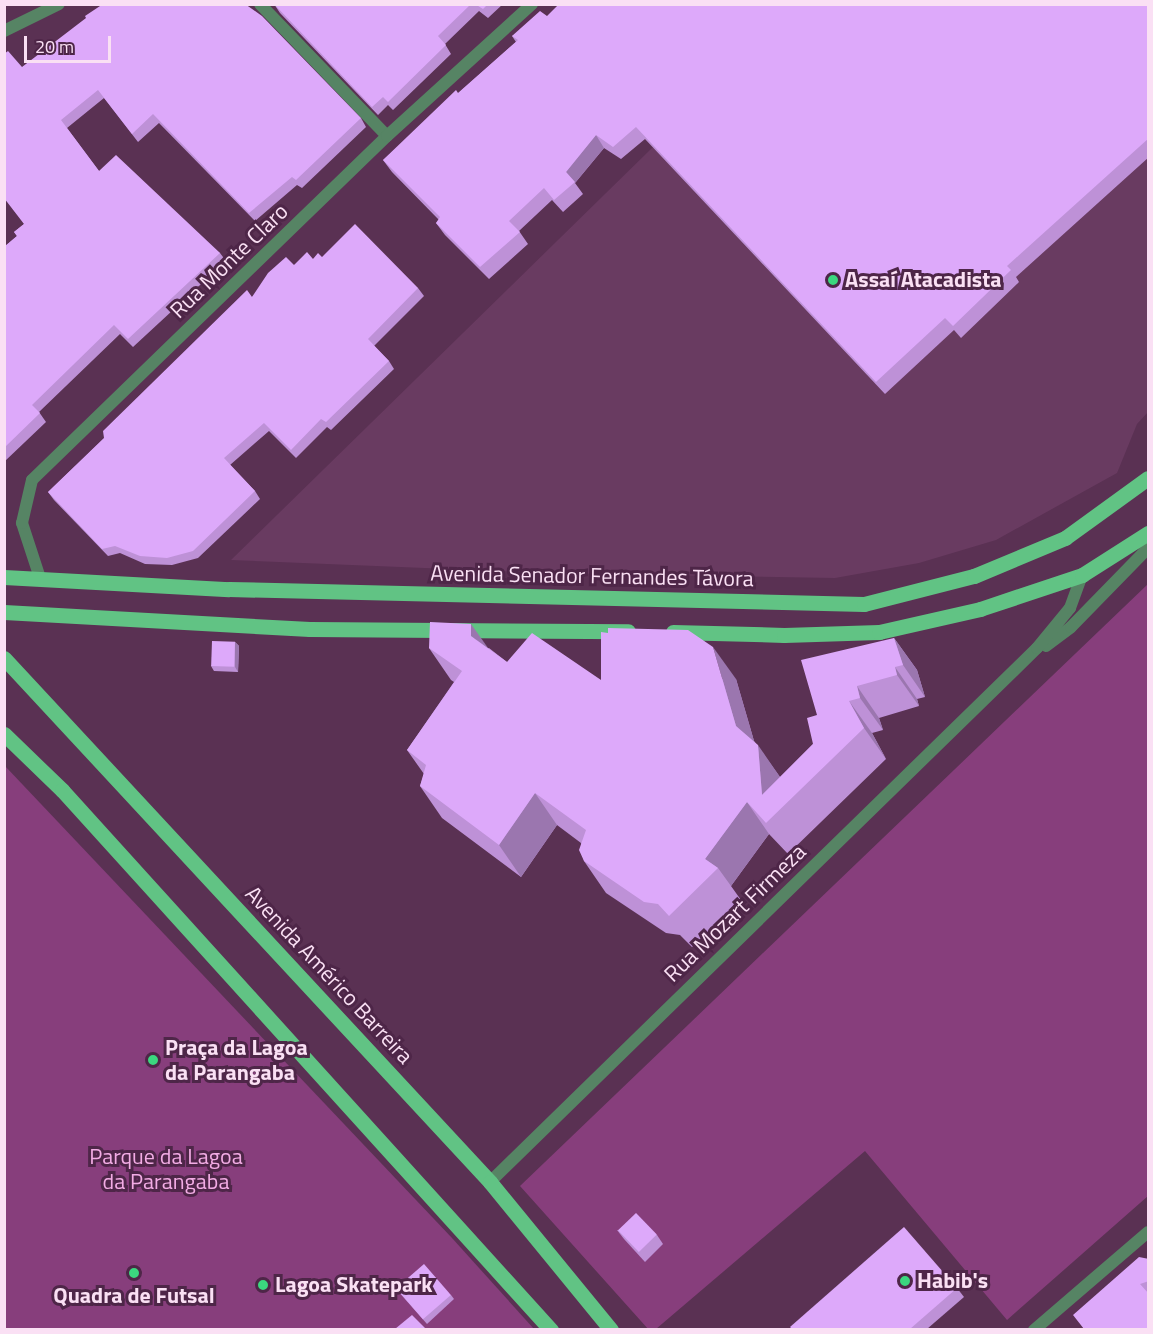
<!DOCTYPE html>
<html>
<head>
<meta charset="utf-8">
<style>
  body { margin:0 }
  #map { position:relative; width:1153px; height:1334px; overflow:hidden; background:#5a3153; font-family:"Titillium Web",sans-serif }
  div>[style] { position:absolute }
  .built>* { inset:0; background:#693b61 }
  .green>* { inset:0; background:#873e7c }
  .minor>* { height:12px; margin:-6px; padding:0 6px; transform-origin:6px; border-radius:6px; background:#568464 }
  .primary>* { height:15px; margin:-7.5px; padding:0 7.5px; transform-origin:7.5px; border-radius:7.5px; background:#61c384 }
  .wall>* { inset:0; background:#be91d7 }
  .shaded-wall>* { inset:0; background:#9b76af }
  .building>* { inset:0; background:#dda9fa; transform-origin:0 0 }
  .dots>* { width:16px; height:16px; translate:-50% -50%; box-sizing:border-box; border:3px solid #4e2648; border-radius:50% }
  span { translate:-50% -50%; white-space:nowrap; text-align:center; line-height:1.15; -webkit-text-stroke:6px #4e2648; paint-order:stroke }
  .street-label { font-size:22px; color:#fae0f4 }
  .poi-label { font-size:22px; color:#fae0f4; font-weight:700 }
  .left { translate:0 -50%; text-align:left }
  .park-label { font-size:22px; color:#f3ace5 }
  .frame { position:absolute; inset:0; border:6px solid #fae0f4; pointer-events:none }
  .scale { position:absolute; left:24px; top:36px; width:87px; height:27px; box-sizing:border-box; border:3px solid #fae0f4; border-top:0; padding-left:8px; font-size:18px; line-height:21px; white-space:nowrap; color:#fae0f4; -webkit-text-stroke:4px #4e2648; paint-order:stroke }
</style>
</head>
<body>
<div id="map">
  <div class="built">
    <i style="clip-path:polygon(1148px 5px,1148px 412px,1137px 424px,1117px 473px,996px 540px,919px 563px,835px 578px,548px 573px,231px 560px,652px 148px)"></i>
  </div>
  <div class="green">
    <i style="clip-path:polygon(1148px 584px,1148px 1196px,1007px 1320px,865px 1151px,656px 1329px,649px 1330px,520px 1186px)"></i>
    <i style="clip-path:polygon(5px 766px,452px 1238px,534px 1329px,5px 1329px)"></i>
  </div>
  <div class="minor">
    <i style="left:260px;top:4px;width:183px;rotate:46.1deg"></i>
    <i style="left:4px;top:31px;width:61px;rotate:-26.1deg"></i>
    <i style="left:40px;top:578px;width:58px;rotate:-108.1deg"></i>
    <i style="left:22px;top:523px;width:44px;rotate:-76.9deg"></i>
    <i style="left:32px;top:480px;width:494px;rotate:-44.1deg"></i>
    <i style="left:387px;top:136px;width:196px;rotate:-42.3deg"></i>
    <i style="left:1046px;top:646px;width:31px;rotate:-37deg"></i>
    <i style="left:1071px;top:627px;width:110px;rotate:-45.7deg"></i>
    <i style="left:490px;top:1182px;width:764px;rotate:-44.31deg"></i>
    <i style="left:1037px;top:648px;width:52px;rotate:-50.5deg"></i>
    <i style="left:1070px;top:608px;width:35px;rotate:-70deg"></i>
    <i style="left:1034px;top:1330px;width:150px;rotate:-40.7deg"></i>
  </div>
  <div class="primary">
    <i style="left:4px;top:577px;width:225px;rotate:3.1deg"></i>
    <i style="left:229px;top:589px;width:635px;rotate:1.35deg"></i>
    <i style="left:864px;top:604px;width:114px;rotate:-14.3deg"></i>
    <i style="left:974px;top:576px;width:99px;rotate:-22.7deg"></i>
    <i style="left:1065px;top:538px;width:102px;rotate:-35.9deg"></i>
    <i style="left:4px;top:612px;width:306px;rotate:3.2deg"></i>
    <i style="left:310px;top:629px;width:318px;rotate:0.4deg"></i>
    <i style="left:673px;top:632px;width:111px;rotate:1.5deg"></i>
    <i style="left:784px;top:635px;width:95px;rotate:-1.8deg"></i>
    <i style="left:879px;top:632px;width:104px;rotate:-12.8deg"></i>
    <i style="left:980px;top:609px;width:108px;rotate:-18.4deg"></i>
    <i style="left:1082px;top:575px;width:78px;rotate:-32.5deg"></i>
    <i style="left:4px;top:658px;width:715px;rotate:47.15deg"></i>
    <i style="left:490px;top:1182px;width:191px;rotate:50.7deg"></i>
    <i style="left:4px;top:734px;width:81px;rotate:44deg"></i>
    <i style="left:62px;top:790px;width:729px;rotate:47.84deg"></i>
  </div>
  <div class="wall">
    <i style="clip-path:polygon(274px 4px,503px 4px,488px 18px,479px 11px,445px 44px,451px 54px,393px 110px,388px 105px,378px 115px,280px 13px)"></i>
    <i style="clip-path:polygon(1149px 4px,1149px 157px,1016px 277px,1019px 282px,961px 338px,954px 330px,885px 394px,645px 139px,621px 159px,604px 148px,575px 183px,583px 194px,563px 212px,552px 200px,519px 231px,528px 244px,489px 279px,445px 235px,436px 223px,439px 220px,392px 172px,383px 160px,516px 42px,512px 36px,547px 16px)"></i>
    <i style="clip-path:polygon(22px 67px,361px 118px,366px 127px,302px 188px,297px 185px,255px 221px,159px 123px,138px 142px,104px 98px,67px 128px,99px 171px,220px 253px,226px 261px,133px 347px,120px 334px,39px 412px,46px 422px,4px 462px,4px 247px,17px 236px,14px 232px,24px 224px)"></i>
    <i style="clip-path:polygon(322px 257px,418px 288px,424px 296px,374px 346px,389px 361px,394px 369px,331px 430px,327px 427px,296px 458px,269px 431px,230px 465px,255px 491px,260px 499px,198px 558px,172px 565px,145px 564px,120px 553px,108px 556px,54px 500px,48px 492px,252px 297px,294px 265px,313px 259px)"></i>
    <i style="clip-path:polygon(894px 638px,917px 670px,925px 697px,917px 699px,919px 706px,879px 718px,883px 730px,872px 733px,886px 759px,788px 854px,769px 834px,731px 886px,741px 900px,692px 947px,680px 935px,666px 933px,606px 893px,584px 861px,581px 843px,557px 825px,521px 877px,442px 818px,420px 786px,424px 774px,407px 750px,454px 682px,451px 680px,429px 648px,489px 648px,507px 662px,601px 680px,736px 679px,754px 741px,780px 777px,813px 744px,817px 715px)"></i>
    <i style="clip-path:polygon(235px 642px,239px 646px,238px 672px,214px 671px,211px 666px)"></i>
    <i style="clip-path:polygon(617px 1230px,657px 1235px,663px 1244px,645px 1262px,624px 1239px)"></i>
    <i style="clip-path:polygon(1149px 1259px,1149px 1329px,1083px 1329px)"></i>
    <i style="clip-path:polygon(957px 1288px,964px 1297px,927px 1329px,792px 1329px)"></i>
    <i style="clip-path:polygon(397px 1290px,451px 1295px,454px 1299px,427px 1324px)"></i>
  </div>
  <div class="shaded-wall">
    <i style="clip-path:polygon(596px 135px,604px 148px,575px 183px,566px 172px)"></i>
    <i style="clip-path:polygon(471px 624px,493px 655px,471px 636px)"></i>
    <i style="clip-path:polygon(894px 638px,917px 670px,925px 697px,903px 665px)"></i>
    <i style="clip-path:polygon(235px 642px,239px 646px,238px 672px,235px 667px)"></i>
    <i style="clip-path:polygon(713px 647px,736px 679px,759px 758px,736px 726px)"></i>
    <i style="clip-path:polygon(895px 667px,917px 699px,919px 706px,897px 675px)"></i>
    <i style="clip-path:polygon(857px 686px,879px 718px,883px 730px,860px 698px)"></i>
    <i style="clip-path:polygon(849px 701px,872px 733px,886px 759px,864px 728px)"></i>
    <i style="clip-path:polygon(758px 745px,780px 777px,762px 795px)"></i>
    <i style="clip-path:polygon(535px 793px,557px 825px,521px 877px,499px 845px)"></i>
    <i style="clip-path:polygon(747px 802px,769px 834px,731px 886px,718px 868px,705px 859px)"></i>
  </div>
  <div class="building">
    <i style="clip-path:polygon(103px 4px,245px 4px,262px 16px,361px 118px,296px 180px,292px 177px,249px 213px,153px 114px,132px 134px,98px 90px,61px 120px,99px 171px,116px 155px,220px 253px,128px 339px,114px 325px,32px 405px,40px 413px,4px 448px,4px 247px,17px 236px,14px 232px,24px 224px,4px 198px,4px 54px,8px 51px,22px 67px,86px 18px,85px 16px)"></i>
    <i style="clip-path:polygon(274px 4px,471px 4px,438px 36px,446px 45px,388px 102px,383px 97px,372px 107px)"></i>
    <i style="clip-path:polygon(475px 4px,488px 4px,483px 9px)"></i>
    <i style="clip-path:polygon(559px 4px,1149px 4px,1149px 138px,1007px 266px,1011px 270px,953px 326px,945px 318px,876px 382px,636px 127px,613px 147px,596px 135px,566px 172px,575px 182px,554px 200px,544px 188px,509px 221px,520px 232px,480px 267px,436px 223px,440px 217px,383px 160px,456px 90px,458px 93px,518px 40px,512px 36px,540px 11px,547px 16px)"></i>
    <i style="clip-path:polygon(355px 224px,418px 288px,368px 339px,389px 361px,326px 422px,321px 419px,291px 450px,264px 423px,224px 458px,255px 491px,193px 551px,167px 558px,140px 556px,115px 546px,102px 549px,48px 492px,104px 438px,103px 431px,247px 290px,252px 297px,268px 273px,286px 257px,294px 265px,307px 252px,313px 259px,318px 253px,322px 257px)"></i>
    <i style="clip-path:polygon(430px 622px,471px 624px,471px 636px,507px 662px,532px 633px,601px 680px,601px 632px,608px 633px,608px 628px,688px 630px,713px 647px,736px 726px,758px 745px,762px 795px,813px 744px,807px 718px,817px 715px,801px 660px,894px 638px,903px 665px,895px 667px,897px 675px,857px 686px,860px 698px,849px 701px,864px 728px,766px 823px,747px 802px,705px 859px,718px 868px,669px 916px,658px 904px,644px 902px,584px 861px,579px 850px,586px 830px,535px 793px,499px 845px,420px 786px,426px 765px,407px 750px,462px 671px,429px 648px)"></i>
    <i style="left:212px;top:641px;width:23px;height:25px;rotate:2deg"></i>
    <i style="left:636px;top:1213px;width:30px;height:25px;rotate:46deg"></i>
    <i style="clip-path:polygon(904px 1227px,957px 1288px,910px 1329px,792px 1329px,790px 1327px)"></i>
    <i style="clip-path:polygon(1139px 1257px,1149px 1259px,1149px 1281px,1140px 1284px,1149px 1294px,1149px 1329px,1083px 1329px,1084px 1329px,1073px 1315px)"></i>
    <i style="left:424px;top:1264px;width:41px;height:37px;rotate:49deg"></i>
    <i style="clip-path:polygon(412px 1315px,426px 1329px,395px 1329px)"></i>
  </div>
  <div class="dots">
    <i style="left:833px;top:280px;background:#3bd77f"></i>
    <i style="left:153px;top:1060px;background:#3bd77f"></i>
    <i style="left:134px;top:1273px;background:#3bd77f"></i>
    <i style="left:905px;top:1281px;background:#3bd77f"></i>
    <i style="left:263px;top:1285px;background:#3bd77f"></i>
  </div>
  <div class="street-label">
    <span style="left:229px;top:261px;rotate:-44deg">Rua Monte Claro</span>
    <span style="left:592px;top:576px;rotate:1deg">Avenida Senador Fernandes Távora</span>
    <span style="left:735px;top:913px;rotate:-44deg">Rua Mozart Firmeza</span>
    <span style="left:329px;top:975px;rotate:47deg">Avenida Américo Barreira</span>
  </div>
  <div class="poi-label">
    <span class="left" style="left:845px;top:280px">Assaí Atacadista</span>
    <span class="left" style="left:165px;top:1060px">Praça da Lagoa<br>da Parangaba</span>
    <span class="left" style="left:917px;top:1281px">Habib's</span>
    <span class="left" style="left:275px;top:1285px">Lagoa Skatepark</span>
    <span style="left:134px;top:1296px">Quadra de Futsal</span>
  </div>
  <div class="park-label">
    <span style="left:166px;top:1169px">Parque da Lagoa<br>da Parangaba</span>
  </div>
  <div class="frame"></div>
  <div class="scale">20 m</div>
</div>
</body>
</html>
